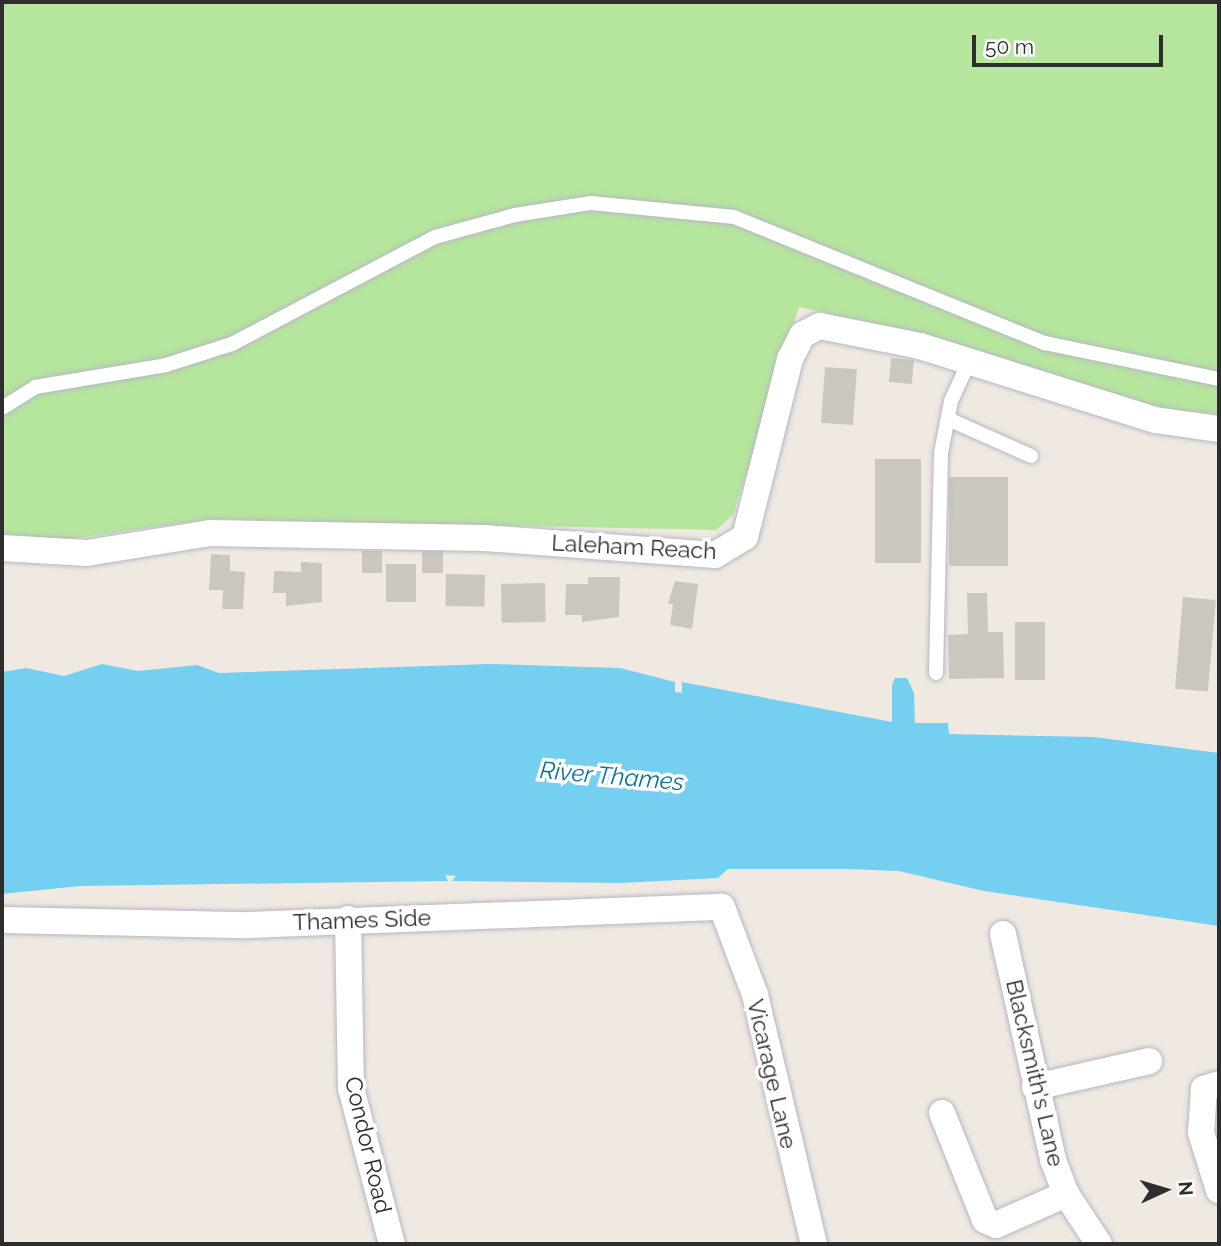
<!DOCTYPE html>
<html>
<head>
<meta charset="utf-8">
<style>
  body { margin:0 }
  #map { position:relative; width:1221px; height:1246px; overflow:hidden; background:#efe9e1; font-family:Raleway,sans-serif }
  div>[style] { position:absolute }
  .green>* { inset:0; background:#b6e59e }
  .water>* { inset:0; background:#75cff0 }
  .building>* { inset:0; background:#cbc7bf; transform-origin:0 0 }
  .roads { filter:drop-shadow(0 0 2px #b4b7c1) drop-shadow(0 0 2px #b4b7c1) }
  .service>* { height:14px; margin:-7px; padding:0 7px; transform-origin:7px; border-radius:7px; background:#fff }
  .minor>* { height:26px; margin:-13px; padding:0 13px; transform-origin:13px; border-radius:13px; background:#fff }
  span { translate:-50% -50%; white-space:nowrap; text-align:center; line-height:1.15; -webkit-text-stroke:7px #fff; paint-order:stroke }
  .street-label { font-size:23px; color:#2e2e2e }
  .water-label { font-size:24px; color:#0d6fa3; font-style:italic }
  .frame { position:absolute; inset:0; border:4px solid #2e2e2e; pointer-events:none }
  .north { position:absolute; left:1130px; top:1155px; width:70px; height:70px; -webkit-text-stroke:5px #fff; paint-order:stroke; rotate:86deg; font-size:19px; font-weight:700; line-height:28px; text-align:center; color:#2e2e2e }
  .north::after { content:''; display:block; margin:auto; width:24px; height:32px; background:#2e2e2e; clip-path:polygon(50% 0,100% 100%,50% 72%,0 100%) }
  .scale { position:absolute; left:972px; top:35px; width:191px; height:32px; box-sizing:border-box; border:4px solid #2e2e2e; border-top:0; padding-left:9px; font-size:21px; line-height:24px; white-space:nowrap; color:#2e2e2e; -webkit-text-stroke:5px #fff; paint-order:stroke }
</style>
</head>
<body>
<div id="map">
  <div class="green">
    <i style="clip-path:polygon(2px 2px,1219px 2px,1219px 414px,1155px 408px,921px 333px,799px 307px,733px 515px,716px 530px,210px 519px,37px 544px,2px 535px)"></i>
  </div>
  <div class="water">
    <i style="clip-path:polygon(102px 664px,138px 671px,197px 665px,219px 673px,490px 664px,620px 668px,675px 682px,675px 692px,682px 693px,682px 682px,892px 722px,892px 685px,895px 678px,907px 678px,914px 693px,915px 723px,948px 723px,949px 734px,1094px 737px,1219px 753px,1219px 926px,984px 891px,899px 871px,846px 869px,728px 869px,718px 878px,621px 883px,452px 881px,456px 876px,445px 875px,448px 881px,80px 886px,2px 894px,2px 672px,26px 668px,64px 676px)"></i>
  </div>
  <div class="building">
    <i style="left:891px;top:358px;width:23px;height:24px;rotate:5deg"></i>
    <i style="left:825px;top:367px;width:32px;height:56px;rotate:4deg"></i>
    <i style="left:875px;top:459px;width:46px;height:104px"></i>
    <i style="left:949px;top:477px;width:59px;height:89px"></i>
    <i style="left:362px;top:551px;width:20px;height:22px"></i>
    <i style="left:422px;top:551px;width:21px;height:22px"></i>
    <i style="clip-path:polygon(211px 554px,230px 555px,230px 571px,245px 572px,243px 609px,222px 609px,223px 590px,209px 590px)"></i>
    <i style="clip-path:polygon(301px 562px,322px 563px,322px 602px,286px 606px,286px 593px,273px 593px,274px 571px,301px 572px)"></i>
    <i style="left:386px;top:564px;width:30px;height:38px"></i>
    <i style="left:446px;top:574px;width:39px;height:32px;rotate:1deg"></i>
    <i style="clip-path:polygon(588px 577px,620px 577px,619px 617px,582px 622px,582px 615px,565px 615px,566px 584px,588px 584px)"></i>
    <i style="clip-path:polygon(675px 581px,698px 584px,692px 629px,670px 625px,673px 604px,668px 604px)"></i>
    <i style="left:545px;top:583px;width:39px;height:44px;rotate:89deg"></i>
    <i style="clip-path:polygon(967px 593px,987px 593px,988px 632px,1003px 632px,1004px 678px,949px 679px,948px 635px,968px 634px)"></i>
    <i style="left:1183px;top:597px;width:33px;height:92px;rotate:5deg"></i>
    <i style="left:1015px;top:622px;width:30px;height:58px"></i>
  </div>
  <div class="roads">
    <div class="service">
      <i style="left:2px;top:408px;width:39px;rotate:-32deg"></i>
      <i style="left:35px;top:387px;width:133px;rotate:-9.5deg"></i>
      <i style="left:166px;top:365px;width:69px;rotate:-17.7deg"></i>
      <i style="left:232px;top:344px;width:229px;rotate:-27.8deg"></i>
      <i style="left:435px;top:237px;width:83px;rotate:-15.4deg"></i>
      <i style="left:515px;top:215px;width:77px;rotate:-9deg"></i>
      <i style="left:591px;top:203px;width:144px;rotate:5.6deg"></i>
      <i style="left:734px;top:217px;width:336px;rotate:22.1deg"></i>
      <i style="left:1045px;top:343px;width:178px;rotate:11.7deg"></i>
      <i style="left:948px;top:419px;width:91px;rotate:24deg"></i>
      <i style="left:936px;top:673px;width:220px;rotate:-88.7deg"></i>
      <i style="left:941px;top:453px;width:53px;rotate:-79.1deg"></i>
      <i style="left:951px;top:401px;width:41px;rotate:-65.3deg"></i>
    </div>
    <div class="minor">
      <i style="left:2px;top:548px;width:85px;rotate:3.4deg"></i>
      <i style="left:87px;top:553px;width:125px;rotate:-9.2deg"></i>
      <i style="left:210px;top:533px;width:50px;rotate:1.1deg"></i>
      <i style="left:260px;top:534px;width:224px;rotate:1deg"></i>
      <i style="left:484px;top:538px;width:232px;rotate:4.2deg"></i>
      <i style="left:715px;top:555px;width:35px;rotate:-31deg"></i>
      <i style="left:745px;top:537px;width:184px;rotate:-75.8deg"></i>
      <i style="left:790px;top:359px;width:27px;rotate:-63deg"></i>
      <i style="left:802px;top:335px;width:20px;rotate:-27deg"></i>
      <i style="left:820px;top:326px;width:102px;rotate:11.3deg"></i>
      <i style="left:920px;top:346px;width:246px;rotate:17.5deg"></i>
      <i style="left:1155px;top:420px;width:65px;rotate:8deg"></i>
      <i style="left:348px;top:919px;width:169px;rotate:89deg"></i>
      <i style="left:351px;top:1088px;width:161px;rotate:75.3deg"></i>
      <i style="left:2px;top:920px;width:246px;rotate:1.2deg"></i>
      <i style="left:248px;top:925px;width:474px;rotate:-2.2deg"></i>
      <i style="left:722px;top:907px;width:94px;rotate:69.4deg"></i>
      <i style="left:755px;top:995px;width:256px;rotate:76.7deg"></i>
      <i style="left:1003px;top:934px;width:231px;rotate:77.5deg"></i>
      <i style="left:1053px;top:1160px;width:36px;rotate:69deg"></i>
      <i style="left:1066px;top:1194px;width:60px;rotate:56.6deg"></i>
      <i style="left:1219px;top:1084px;width:16px;rotate:162deg"></i>
      <i style="left:1204px;top:1089px;width:44px;rotate:93.9deg"></i>
      <i style="left:1201px;top:1133px;width:60px;rotate:72.5deg"></i>
      <i style="left:1035px;top:1087px;width:117px;rotate:-12.8deg"></i>
      <i style="left:942px;top:1113px;width:115px;rotate:68.1deg"></i>
      <i style="left:985px;top:1220px;width:12px;rotate:24deg"></i>
      <i style="left:996px;top:1225px;width:77px;rotate:-23.9deg"></i>
    </div>
  </div>
  <div class="street-label">
    <span style="left:634px;top:547px;rotate:3deg">Laleham Reach</span>
    <span style="left:362px;top:920px;rotate:-2deg">Thames Side</span>
    <span style="left:1035px;top:1073px;rotate:77deg">Blacksmith's Lane</span>
    <span style="left:772px;top:1074px;rotate:77deg">Vicarage Lane</span>
    <span style="left:368px;top:1145px;rotate:77deg">Condor Road</span>
  </div>
  <div class="water-label">
    <span style="left:612px;top:776px;rotate:5deg">River Thames</span>
  </div>
  <div class="frame"></div>
  <div class="north">N</div>
  <div class="scale">50 m</div>
</div>
</body>
</html>
